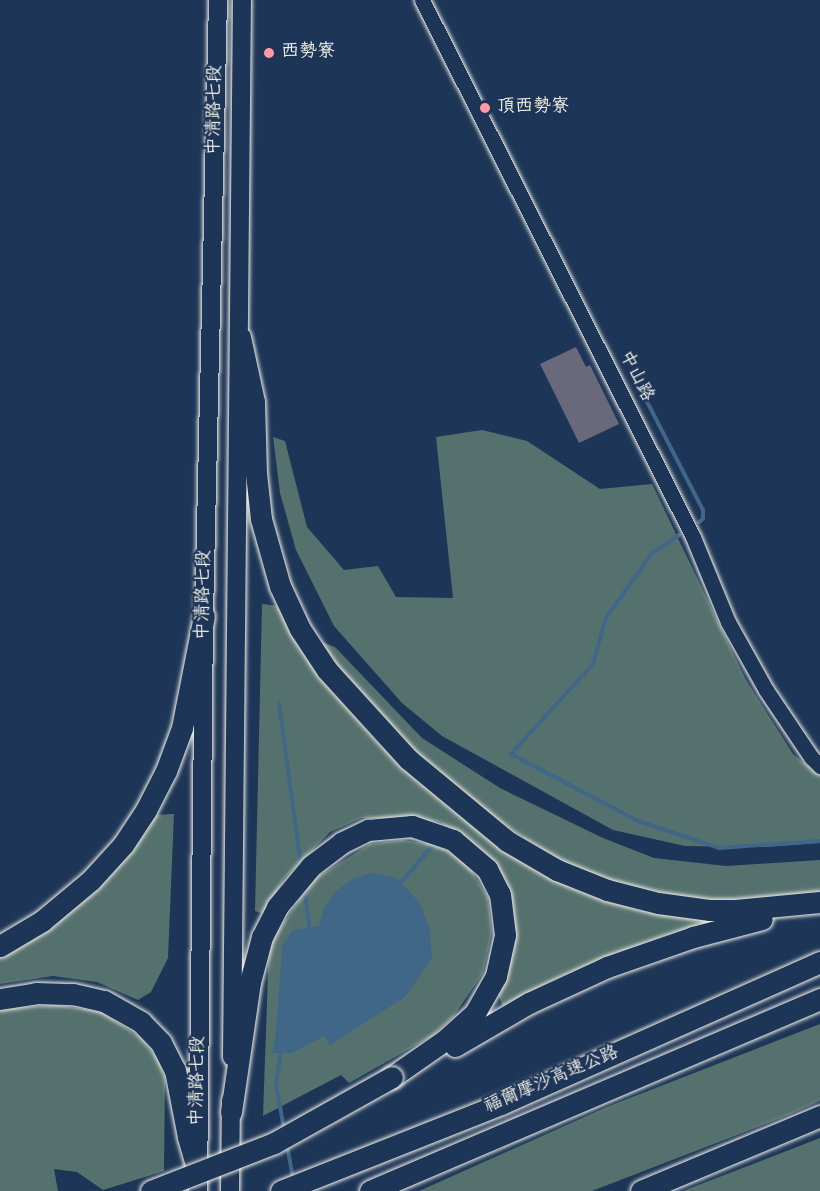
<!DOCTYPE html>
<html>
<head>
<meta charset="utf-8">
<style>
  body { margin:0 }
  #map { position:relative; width:820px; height:1191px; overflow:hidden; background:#1d3557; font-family:Dekko,"LXGW WenKai TC",sans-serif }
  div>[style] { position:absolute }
  .green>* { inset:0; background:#55716e }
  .water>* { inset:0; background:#406688 }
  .stream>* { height:4px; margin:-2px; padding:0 2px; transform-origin:2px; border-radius:2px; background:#406688 }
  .building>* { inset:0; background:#6a697c }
  .roads { filter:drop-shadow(0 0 2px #f4f1e8) drop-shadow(0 0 2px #f4f1e8) }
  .minor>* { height:15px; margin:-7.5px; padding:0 7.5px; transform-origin:7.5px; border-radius:7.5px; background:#1d3557 }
  .major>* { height:18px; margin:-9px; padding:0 9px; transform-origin:9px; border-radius:9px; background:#1d3557 }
  .highway>* { height:21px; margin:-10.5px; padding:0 10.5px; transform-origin:10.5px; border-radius:10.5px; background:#1d3557 }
  .bridges { filter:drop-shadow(0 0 2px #f4f1e8) drop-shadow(0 0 2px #f4f1e8) }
  .highway-bridge>* { height:21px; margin:-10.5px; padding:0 10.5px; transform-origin:10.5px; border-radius:10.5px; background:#1d3557 }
  .dots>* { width:16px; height:16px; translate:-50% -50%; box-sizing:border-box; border:3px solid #1d3557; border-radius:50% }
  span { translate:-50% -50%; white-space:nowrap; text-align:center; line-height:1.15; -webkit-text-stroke:4.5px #1d3557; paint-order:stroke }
  .poi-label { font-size:18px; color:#f4f1e8 }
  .left { translate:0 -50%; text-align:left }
  .street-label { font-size:18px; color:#f4f1e8 }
</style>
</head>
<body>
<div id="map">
  <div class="green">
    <i style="clip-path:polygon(482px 430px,527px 441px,600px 489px,652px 484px,746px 680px,793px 754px,820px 776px,820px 843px,767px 847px,685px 846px,613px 830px,442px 736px,402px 703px,334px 626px,296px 550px,280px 493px,273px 437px,285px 441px,307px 527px,344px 570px,378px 566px,396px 597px,453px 598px,436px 437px)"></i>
    <i style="clip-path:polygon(262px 604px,279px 606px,299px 647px,330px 689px,376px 741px,417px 781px,458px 814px,522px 859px,590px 895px,638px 910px,711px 917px,711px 925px,666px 935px,601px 959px,549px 982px,503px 1007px,497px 992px,512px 927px,464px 838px,440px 822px,398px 818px,362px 818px,330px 832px,284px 879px,264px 914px,255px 911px)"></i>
    <i style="clip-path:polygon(319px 641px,335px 647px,422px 738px,500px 788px,603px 838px,654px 858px,726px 866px,820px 860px,820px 893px,737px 902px,673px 898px,575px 871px,496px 819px,425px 761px,357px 690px)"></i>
    <i style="clip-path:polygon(174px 814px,168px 958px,151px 992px,138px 1000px,97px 982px,53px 976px,0 984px,0 958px,45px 930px,83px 901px,154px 815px)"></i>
    <i style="clip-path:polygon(403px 840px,431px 844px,448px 851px,470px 868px,488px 898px,492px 933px,483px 973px,453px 1017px,432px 1036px,349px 1083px,341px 1075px,263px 1116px,269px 944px,314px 879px,370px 844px)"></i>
    <i style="clip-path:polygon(53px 1005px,100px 1011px,141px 1038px,158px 1059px,165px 1079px,164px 1171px,103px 1190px,77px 1172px,54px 1169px,58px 1191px,0 1191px,0 1009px)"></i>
    <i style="clip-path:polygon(820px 1024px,820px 1101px,791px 1114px,592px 1191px,419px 1191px,607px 1107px)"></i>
    <i style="clip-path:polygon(820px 1138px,820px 1191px,683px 1191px)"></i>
  </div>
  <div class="water">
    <i style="clip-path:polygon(373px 873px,396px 878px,420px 903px,430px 931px,432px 958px,405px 997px,330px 1045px,324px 1036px,292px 1053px,272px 1053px,276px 1034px,282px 947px,293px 930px,319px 926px,324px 908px,336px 891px,354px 878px)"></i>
  </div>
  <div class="stream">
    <i style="left:641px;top:390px;width:135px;rotate:62.7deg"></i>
    <i style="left:703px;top:510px;width:9px;rotate:90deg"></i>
    <i style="left:703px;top:519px;width:5px;rotate:143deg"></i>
    <i style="left:679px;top:535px;width:32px;rotate:146deg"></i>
    <i style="left:652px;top:553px;width:80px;rotate:125.3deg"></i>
    <i style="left:606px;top:618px;width:48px;rotate:105.8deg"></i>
    <i style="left:593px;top:664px;width:122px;rotate:132.3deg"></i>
    <i style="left:511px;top:754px;width:144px;rotate:27.8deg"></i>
    <i style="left:638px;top:821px;width:85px;rotate:18.4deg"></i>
    <i style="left:719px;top:848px;width:101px;rotate:-4deg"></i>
    <i style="left:279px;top:703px;width:163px;rotate:82.3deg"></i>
    <i style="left:304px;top:886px;width:46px;rotate:82.6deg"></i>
    <i style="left:398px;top:886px;width:58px;rotate:-49.2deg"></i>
    <i style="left:281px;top:1050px;width:34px;rotate:98deg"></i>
    <i style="left:276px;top:1084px;width:46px;rotate:79.9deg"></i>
    <i style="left:287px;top:1145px;width:35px;rotate:80deg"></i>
  </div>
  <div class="building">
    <i style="clip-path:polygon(576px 347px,586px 367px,590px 365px,619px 424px,579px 443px,540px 364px)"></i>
  </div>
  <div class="roads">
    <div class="minor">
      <i style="left:422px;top:0;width:602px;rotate:63.22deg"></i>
      <i style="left:693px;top:537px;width:92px;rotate:67.6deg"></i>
      <i style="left:728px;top:622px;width:78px;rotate:60.8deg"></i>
      <i style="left:766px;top:690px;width:81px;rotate:56.1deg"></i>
      <i style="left:811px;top:757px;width:13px;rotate:45deg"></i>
    </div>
    <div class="major">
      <i style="left:232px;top:1057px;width:1057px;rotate:-89.46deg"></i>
      <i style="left:198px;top:1191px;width:575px;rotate:-89.4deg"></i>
      <i style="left:204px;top:616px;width:616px;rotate:-88.7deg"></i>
      <i style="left:230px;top:1191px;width:91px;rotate:-89.4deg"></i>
    </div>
    <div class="highway">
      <i style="left:240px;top:337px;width:66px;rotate:77.8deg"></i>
      <i style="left:254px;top:402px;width:71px;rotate:88.4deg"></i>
      <i style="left:256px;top:473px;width:46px;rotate:83.8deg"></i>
      <i style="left:261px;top:519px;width:70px;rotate:74.2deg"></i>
      <i style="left:280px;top:586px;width:47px;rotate:65.1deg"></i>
      <i style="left:300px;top:629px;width:49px;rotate:56.6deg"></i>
      <i style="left:327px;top:670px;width:120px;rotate:47.7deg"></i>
      <i style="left:408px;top:759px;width:129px;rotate:39.6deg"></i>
      <i style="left:507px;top:841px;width:58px;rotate:30.1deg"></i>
      <i style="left:557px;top:870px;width:54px;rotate:21.8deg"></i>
      <i style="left:607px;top:890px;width:53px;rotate:14.3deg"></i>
      <i style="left:658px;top:903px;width:51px;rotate:7.8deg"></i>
      <i style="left:709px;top:910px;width:26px"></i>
      <i style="left:735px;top:910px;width:85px;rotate:-5.4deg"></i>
      <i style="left:0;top:946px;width:49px;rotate:-30.8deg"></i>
      <i style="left:42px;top:921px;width:64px;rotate:-39.9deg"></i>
      <i style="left:91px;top:880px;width:47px;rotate:-47.6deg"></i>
      <i style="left:123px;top:845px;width:42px;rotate:-56.7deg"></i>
      <i style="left:146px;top:810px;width:44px;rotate:-62.9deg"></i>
      <i style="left:166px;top:771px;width:46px;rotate:-69.6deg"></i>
      <i style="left:182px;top:728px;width:114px;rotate:-78.9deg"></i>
      <i style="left:0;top:999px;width:36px;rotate:-9deg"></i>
      <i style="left:36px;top:993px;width:37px;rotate:2deg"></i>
      <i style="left:73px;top:994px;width:32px;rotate:13deg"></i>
      <i style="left:104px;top:1001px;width:43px;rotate:29.6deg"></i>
      <i style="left:141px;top:1022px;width:29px;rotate:46deg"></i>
      <i style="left:161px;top:1043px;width:30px;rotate:63deg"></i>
      <i style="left:175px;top:1070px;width:68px;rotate:79deg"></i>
      <i style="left:188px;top:1137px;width:36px;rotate:74deg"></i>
      <i style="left:455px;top:1046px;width:86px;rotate:-30.2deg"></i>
      <i style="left:529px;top:1003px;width:86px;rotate:-24.8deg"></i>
      <i style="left:607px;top:967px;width:91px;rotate:-19.2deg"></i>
      <i style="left:693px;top:937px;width:71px;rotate:-14.6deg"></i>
      <i style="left:231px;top:1112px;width:131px;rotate:-81.7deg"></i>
      <i style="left:250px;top:982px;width:47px;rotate:-75.1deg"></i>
      <i style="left:262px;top:937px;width:34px;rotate:-63deg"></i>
      <i style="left:277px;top:907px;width:53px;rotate:-50.3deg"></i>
      <i style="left:311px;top:866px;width:38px;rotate:-37deg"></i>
      <i style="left:341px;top:843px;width:30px;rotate:-26deg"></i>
      <i style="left:368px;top:830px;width:44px;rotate:-5.2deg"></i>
      <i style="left:412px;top:826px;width:43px;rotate:18.9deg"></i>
      <i style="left:453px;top:840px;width:45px;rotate:40.5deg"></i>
      <i style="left:487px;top:869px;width:28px;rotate:63deg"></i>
      <i style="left:500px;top:894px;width:41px;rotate:83deg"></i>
      <i style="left:505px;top:935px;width:42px;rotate:102.4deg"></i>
      <i style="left:496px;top:976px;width:43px;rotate:119.6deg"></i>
      <i style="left:475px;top:1013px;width:40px;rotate:138deg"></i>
      <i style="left:445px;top:1040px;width:65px;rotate:145.1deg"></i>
      <i style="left:281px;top:1191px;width:237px;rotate:-21.6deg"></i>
      <i style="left:501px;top:1104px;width:349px;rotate:-24deg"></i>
      <i style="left:370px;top:1191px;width:489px;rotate:-23.1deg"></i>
      <i style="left:641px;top:1191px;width:194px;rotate:-22.7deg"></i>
    </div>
  </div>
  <div class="bridges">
    <div class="highway-bridge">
      <i style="left:151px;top:1191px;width:132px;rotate:-21.3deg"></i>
      <i style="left:274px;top:1143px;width:135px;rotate:-29.2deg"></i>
    </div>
  </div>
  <div class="dots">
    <i style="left:269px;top:53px;background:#ff9aa2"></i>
    <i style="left:485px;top:108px;background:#ff9aa2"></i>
  </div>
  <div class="poi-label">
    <span class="left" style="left:281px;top:53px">西勢寮</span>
    <span class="left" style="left:497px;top:108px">頂西勢寮</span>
  </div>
  <div class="street-label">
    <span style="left:216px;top:110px;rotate:-89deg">中清路七段</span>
    <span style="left:635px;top:377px;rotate:63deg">中山路</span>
    <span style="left:205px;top:595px;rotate:-89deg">中清路七段</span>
    <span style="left:199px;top:1081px;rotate:-89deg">中清路七段</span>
    <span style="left:552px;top:1081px;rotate:-23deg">福爾摩沙高速公路</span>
  </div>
</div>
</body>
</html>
